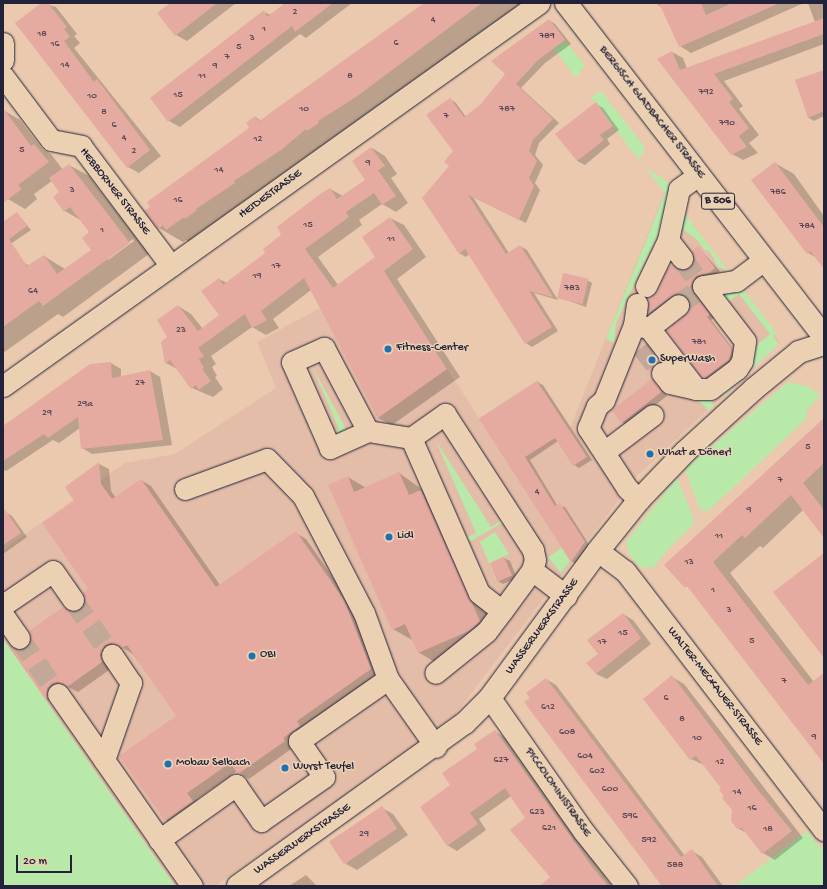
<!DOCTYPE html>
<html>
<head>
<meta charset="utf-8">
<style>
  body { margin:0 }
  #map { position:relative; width:827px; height:889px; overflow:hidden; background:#eac9ae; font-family:"Gochi Hand",sans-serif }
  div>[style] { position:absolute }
  .built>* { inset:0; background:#e4bda8 }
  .green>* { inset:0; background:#b8e9a9 }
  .shadow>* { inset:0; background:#0003; transform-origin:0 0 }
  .building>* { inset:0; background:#e5aba0; transform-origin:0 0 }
  .minor-tunnel>* { height:21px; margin-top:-10.5px; transform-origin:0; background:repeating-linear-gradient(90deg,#c2a897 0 21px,transparent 0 31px) }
  .roads { filter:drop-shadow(0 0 1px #22223b) drop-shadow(0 0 1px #22223b) }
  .minor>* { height:21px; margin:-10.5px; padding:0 10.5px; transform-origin:10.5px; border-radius:10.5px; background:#ebd1b2 }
  .major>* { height:22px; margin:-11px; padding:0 11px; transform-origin:11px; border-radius:11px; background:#ebd1b2 }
  .dots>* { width:11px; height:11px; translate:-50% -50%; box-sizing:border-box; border:2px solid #ebd1b2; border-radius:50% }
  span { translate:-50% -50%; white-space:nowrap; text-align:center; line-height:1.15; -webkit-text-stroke:3px #ebd1b2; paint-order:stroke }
  .number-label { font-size:10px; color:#534454 }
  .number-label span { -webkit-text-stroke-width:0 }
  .shield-label span { padding:1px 3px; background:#ebd1b2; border:1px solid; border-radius:3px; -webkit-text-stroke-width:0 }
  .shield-label { font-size:11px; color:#22223b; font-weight:700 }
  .street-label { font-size:12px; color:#22223b }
  .poi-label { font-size:12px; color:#22223b }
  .left { translate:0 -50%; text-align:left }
  .frame { position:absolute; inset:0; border:4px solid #22223b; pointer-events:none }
  .scale { position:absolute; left:16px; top:855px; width:56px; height:18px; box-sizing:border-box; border:2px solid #22223b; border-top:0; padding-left:5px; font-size:12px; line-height:14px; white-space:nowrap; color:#22223b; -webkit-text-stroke:3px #ebd1b2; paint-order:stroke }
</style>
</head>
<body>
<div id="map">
  <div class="built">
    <i style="clip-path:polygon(664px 193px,780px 343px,637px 476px,455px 715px,415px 746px,215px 886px,175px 886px,3px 639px,3px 550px,125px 463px,175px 454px,276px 388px,257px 342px,320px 308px,331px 329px,393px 285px,479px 418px,538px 380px,570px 428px)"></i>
  </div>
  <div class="green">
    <i style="clip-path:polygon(565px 41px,585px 65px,576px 78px,554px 49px)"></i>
    <i style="clip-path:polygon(601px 91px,644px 146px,644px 152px,638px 159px,591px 97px)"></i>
    <i style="clip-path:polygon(645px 167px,665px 180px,670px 186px,660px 230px,616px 323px,614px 343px,606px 339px,665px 193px)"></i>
    <i style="clip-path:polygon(684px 213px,728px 270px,718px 267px,709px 250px,706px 251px,697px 240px,684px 230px,682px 222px)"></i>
    <i style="clip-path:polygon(737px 289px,745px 292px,776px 332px,773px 336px,779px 344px,754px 367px,749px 365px,749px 362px,758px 344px,770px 334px,739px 294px,728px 302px,724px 297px,724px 292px)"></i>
    <i style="clip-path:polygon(311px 364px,346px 429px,334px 435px,333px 432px,339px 429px)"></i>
    <i style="clip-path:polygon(788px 382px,809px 387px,821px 396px,807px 409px,807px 418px,707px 512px,700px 509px,685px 469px)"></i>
    <i style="clip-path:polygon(733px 384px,734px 385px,724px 396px,720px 393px,711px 402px,714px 405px,709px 411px,695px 396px)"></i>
    <i style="clip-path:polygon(436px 441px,491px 527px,502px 520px,504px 522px,467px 543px,465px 538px,476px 533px)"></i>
    <i style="clip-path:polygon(677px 478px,694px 519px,692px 526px,669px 548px,654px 567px,640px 568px,628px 552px,626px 542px)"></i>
    <i style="clip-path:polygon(495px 532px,509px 554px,489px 563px,480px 542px)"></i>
    <i style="clip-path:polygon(562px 548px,570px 561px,561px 573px,548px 557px)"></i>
    <i style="clip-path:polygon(3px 639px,175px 886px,3px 886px)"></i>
    <i style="clip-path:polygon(807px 831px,824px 852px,824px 886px,735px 886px)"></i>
  </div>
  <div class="shadow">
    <i style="clip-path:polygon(42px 3px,56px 7px,77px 34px,74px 36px,80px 43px,74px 48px,161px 156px,139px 173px,128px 167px)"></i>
    <i style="clip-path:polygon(172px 3px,236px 3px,187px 41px,176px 35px)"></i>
    <i style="clip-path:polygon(287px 3px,352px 3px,306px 38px,300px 34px,180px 127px,169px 121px,264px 12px,271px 15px)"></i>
    <i style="clip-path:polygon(426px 3px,526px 3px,191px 243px,186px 240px,183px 242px,159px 228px,251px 129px,256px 117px,261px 121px)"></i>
    <i style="clip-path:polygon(656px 3px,804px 3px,691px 53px,680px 46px,664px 10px)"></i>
    <i style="clip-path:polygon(808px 3px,824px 3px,824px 44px,724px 81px,743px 106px,739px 109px,759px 135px,749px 143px,758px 153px,743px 160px,732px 154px,659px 60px,672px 52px,683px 58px,687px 69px,815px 22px)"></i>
    <i style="clip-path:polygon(549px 20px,555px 24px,571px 44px,545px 63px,521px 88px,559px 123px,539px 143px,535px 155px,543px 165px,535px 183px,540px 190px,526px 223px,473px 197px,509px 253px,520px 246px,527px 250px,558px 300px,534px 293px,558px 331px,532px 347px,526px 343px,469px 254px,466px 257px,459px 253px,450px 166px,454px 151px,450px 99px,456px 103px,466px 117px,482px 104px)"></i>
    <i style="clip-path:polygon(824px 71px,824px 116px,814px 121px,809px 118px,796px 80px)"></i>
    <i style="clip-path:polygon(596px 104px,603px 108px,619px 130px,607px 139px,610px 144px,585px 165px,577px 161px)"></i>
    <i style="clip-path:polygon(evenodd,3px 110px,20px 120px,43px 150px,51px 154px,63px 170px,69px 165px,89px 176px,149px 254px,63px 317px,58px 314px,3px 353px,3px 278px,24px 263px,30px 266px,44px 256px,65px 269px,93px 250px,91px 232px,82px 221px,65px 211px,61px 192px,52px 181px,34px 194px,37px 199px,25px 209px,8px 199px,3px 193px,3px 110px,133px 239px,134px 241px,108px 260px,108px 257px,133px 239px)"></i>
    <i style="clip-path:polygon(372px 148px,385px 156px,397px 174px,391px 178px,408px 203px,396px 212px,382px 204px,359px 220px,362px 225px,318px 257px,338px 285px,377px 258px,390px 218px,404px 225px,426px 257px,397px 279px,460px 377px,392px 425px,378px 418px,311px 290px,273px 319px,279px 328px,266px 335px,252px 327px,211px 356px,216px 364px,212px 367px,217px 376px,215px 377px,223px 389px,213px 397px,192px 388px,179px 370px,166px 363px,169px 337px,178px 306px,191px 314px,203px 329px,221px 315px,219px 279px,227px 283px,266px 253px,330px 189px,343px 196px,366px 180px)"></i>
    <i style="clip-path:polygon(775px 163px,794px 174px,824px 216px,824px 267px,817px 258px,808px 253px)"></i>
    <i style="clip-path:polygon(17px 213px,31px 230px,6px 247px,3px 246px,3px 223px)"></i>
    <i style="clip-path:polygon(698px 247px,720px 271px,714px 276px,714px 318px,711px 320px,736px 353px,734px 362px,708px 379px,703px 376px,688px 298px,682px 296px,654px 316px,649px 313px,657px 292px,679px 270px,690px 269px,694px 262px)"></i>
    <i style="clip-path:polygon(587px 280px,592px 283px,586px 307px,558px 297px)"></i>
    <i style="left:646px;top:345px;width:26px;height:12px;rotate:47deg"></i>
    <i style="clip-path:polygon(111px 363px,121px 369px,121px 377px,150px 371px,160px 377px,172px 445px,92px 454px,82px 448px,80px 428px,59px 443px,53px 440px,6px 471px,3px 470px,3px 427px)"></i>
    <i style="clip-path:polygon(652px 380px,667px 396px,628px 426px,623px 423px,613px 410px)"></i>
    <i style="clip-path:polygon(537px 382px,543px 385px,592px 460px,579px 468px,574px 465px,558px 441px,530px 460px,557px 505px,565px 507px,590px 546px,576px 564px,571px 561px,480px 419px)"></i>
    <i style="clip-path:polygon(824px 419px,824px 536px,803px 510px,763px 548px,760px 546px,730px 573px,814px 682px,824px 674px,824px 762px,693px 592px,665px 565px)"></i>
    <i style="clip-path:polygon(99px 464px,109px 469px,111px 491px,116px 498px,141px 480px,151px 486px,220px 585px,296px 533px,306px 539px,354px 607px,381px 675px,294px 747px,249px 779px,237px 771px,197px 799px,202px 807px,176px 826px,166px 820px,178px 716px,133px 654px,123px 648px,115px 651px,112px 668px,78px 692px,68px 687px,61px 690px,57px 706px,47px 700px,10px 648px,20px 651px,27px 648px,32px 637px,85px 605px,89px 589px,76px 501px,66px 487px)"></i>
    <i style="clip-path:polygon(399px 473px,440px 502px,499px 632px,488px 642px,438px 664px,418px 652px,414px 641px,393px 629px,348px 477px,366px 488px)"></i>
    <i style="clip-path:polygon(5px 512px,12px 516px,27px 537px,3px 554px,3px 513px)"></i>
    <i style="clip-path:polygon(504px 558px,510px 561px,517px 578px,503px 584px,498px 581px,491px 564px)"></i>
    <i style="clip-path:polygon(623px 614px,633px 620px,651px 644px,607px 679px,596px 674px,599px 654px)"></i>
    <i style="clip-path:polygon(672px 677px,684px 684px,803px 838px,775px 860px,763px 853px,747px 833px,737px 828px,733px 810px,720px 790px,722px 789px,704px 765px,691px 759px)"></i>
    <i style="clip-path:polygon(546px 679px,556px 685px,685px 856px,692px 851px,702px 857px,723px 886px,662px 886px,531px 698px)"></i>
    <i style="clip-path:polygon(495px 731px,504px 737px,612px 886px,558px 886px,526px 818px,511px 796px,479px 819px,486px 830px,457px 851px,447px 845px,452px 785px)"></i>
    <i style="clip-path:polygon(382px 808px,393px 814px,408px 835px,357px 870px,346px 864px)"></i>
    <i style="clip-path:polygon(306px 875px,317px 886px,289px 886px)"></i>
  </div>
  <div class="building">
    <i style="clip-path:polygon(41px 3px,48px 3px,67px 27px,64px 29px,70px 37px,64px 41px,94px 82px,97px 79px,150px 150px,127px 168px,15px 23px)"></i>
    <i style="clip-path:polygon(170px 3px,217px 3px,175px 36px,157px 13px)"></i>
    <i style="clip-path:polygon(285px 3px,333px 3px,295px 32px,292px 26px,168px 122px,150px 98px,264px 10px,267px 17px)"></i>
    <i style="clip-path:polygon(424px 3px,482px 3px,356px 97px,318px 121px,319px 123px,307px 131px,306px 129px,281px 150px,234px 181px,235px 183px,196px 209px,197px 210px,185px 219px,184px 217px,166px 230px,163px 225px,158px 229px,144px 211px,150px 207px,147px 202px,249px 128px,246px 123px,255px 116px,259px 121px)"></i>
    <i style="clip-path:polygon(659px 3px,701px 3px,706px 15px,732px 3px,780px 3px,679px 47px)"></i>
    <i style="clip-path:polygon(824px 18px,824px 34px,714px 74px,733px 99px,729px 102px,749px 128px,739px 136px,747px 147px,731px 155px,657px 59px,672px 51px,680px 70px)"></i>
    <i style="clip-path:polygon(549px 19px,565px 40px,538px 60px,516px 84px,553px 119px,533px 140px,529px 151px,537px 161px,529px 178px,534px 186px,519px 220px,468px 195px,506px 254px,520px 245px,553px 297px,529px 291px,552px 327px,525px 344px,465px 249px,459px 254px,422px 198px,449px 166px,444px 162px,453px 151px,426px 115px,450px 98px,464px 117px,481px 104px,505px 74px,491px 61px)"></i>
    <i style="clip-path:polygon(824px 70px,824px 111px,808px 118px,795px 80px)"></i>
    <i style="clip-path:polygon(596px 102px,613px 126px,600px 135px,604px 140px,577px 161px,555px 134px)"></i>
    <i style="clip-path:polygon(3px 108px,31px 146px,34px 144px,49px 162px,18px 185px,22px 189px,3px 203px)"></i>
    <i style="clip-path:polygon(371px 147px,385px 166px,378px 170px,396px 196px,382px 205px,374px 193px,346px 212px,349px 217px,305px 249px,333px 288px,375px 257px,362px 237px,390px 217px,413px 249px,384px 271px,447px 369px,378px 418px,304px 278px,261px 311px,267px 320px,252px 328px,245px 314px,198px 348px,204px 356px,199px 359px,204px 368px,202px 369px,211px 381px,199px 390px,196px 385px,191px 389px,170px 360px,165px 364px,161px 342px,167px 337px,157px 320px,178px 305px,198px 331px,219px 315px,201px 291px,219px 278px,223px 285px,265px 253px,263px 249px,281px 235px,277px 227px,320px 194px,330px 188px,337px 199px,365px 180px,352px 161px)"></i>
    <i style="clip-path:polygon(775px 162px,824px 227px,824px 269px,810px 251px,807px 254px,751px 180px)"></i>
    <i style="clip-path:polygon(69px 164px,130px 243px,43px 306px,39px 301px,3px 327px,3px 222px,17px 212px,27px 226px,9px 239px,27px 266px,44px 255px,57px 274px,91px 250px,82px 238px,89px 232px,70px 207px,64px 212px,53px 197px,59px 192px,49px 178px)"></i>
    <i style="clip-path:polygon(698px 246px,715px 268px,709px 273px,696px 276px,690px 287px,710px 314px,707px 317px,732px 349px,729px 360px,706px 377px,702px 377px,666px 330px,689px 310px,687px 297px,676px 293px,648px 314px,647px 298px,657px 292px,667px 269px,672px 265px,678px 269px,689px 268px,693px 262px,692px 251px)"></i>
    <i style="left:563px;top:273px;width:26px;height:26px;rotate:13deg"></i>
    <i style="clip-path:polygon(646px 343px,660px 361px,654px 364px,650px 372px,636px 353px)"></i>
    <i style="clip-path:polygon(111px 362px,112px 378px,150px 370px,163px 440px,81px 449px,78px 417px,48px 438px,44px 434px,3px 461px,3px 426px,90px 364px)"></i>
    <i style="left:652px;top:379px;width:16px;height:51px;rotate:52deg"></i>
    <i style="clip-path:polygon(537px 381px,587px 457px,573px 466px,555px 438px,525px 457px,555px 506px,560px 503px,585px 542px,571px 562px,479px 419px)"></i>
    <i style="clip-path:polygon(824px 418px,824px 463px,803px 483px,824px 510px,824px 538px,791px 495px,745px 538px,742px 535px,713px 562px,808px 685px,824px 673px,824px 764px,687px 586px,685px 588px,664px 565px)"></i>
    <i style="clip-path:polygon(99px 462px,101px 484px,112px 499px,141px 479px,216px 587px,296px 531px,344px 600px,371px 669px,297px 721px,300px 726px,283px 738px,285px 741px,238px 774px,230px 763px,187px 793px,193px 801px,165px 821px,119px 756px,176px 716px,127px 645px,122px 648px,112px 643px,105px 645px,100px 655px,102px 662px,67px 687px,57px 682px,51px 684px,47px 689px,47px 701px,8px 645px,20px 650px,26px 648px,30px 643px,29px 631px,63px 607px,74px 612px,84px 605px,83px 593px,88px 589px,42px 523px,74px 501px,65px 487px)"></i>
    <i style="clip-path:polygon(399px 472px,409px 495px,421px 490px,480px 621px,469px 631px,418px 653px,405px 624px,392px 630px,328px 485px,348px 476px,354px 492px)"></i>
    <i style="clip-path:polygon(3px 507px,21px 533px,3px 545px)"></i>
    <i style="clip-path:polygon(824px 553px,824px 658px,773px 592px)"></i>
    <i style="left:504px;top:557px;width:20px;height:15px;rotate:66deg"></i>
    <i style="clip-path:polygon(623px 613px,641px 638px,596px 674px,586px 663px,598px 654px,587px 640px)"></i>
    <i style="clip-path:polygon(672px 675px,758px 790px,792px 831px,762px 854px,742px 828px,737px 829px,731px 821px,732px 810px,722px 798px,724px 796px,719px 790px,721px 788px,696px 756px,690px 760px,643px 699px)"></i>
    <i style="clip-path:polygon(546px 678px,681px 857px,692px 849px,718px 886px,662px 886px,524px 702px,530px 698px,526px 693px)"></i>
    <i style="clip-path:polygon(495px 730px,593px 868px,608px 886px,540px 886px,550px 877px,510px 830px,525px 818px,505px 788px,470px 813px,478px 824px,447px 846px,420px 807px,450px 785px,442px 773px,477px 749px,474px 744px)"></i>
    <i style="left:382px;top:806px;width:27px;height:64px;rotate:56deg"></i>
  </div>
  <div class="minor-tunnel">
    <i style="left:682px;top:258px;width:29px;rotate:54deg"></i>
    <i style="left:678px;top:305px;width:20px;rotate:-37deg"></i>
    <i style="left:642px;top:347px;width:33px;rotate:52deg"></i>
    <i style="left:73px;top:600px;width:67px;rotate:54.7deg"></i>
    <i style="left:19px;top:638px;width:68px;rotate:55.1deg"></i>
  </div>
  <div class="roads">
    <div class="minor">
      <i style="left:3px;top:43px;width:17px;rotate:90deg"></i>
      <i style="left:3px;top:76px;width:80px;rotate:53.1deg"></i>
      <i style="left:51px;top:140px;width:31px;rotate:11deg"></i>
      <i style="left:81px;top:146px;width:150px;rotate:53.1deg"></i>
      <i style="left:668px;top:240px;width:23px;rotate:52deg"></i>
      <i style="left:646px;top:286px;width:51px;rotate:-64.4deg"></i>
      <i style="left:668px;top:240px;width:52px;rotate:-77.8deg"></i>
      <i style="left:679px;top:189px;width:24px;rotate:-36deg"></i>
      <i style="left:637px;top:304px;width:21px;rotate:98deg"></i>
      <i style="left:634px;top:325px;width:81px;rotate:111.8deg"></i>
      <i style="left:604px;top:400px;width:9px;rotate:139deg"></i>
      <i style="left:597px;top:406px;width:24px;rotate:112deg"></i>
      <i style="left:588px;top:428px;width:72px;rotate:57deg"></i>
      <i style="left:627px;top:488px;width:17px;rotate:45deg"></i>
      <i style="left:634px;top:325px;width:15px;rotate:11deg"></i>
      <i style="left:649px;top:328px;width:77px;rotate:52.4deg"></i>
      <i style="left:696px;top:389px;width:14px"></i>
      <i style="left:710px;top:389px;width:34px;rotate:-37deg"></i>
      <i style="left:737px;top:369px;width:9px;rotate:-58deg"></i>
      <i style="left:742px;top:361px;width:20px;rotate:-81deg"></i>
      <i style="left:745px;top:341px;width:69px;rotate:-127.4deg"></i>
      <i style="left:703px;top:286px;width:33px;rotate:-9deg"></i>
      <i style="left:736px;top:281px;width:35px;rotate:-37deg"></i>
      <i style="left:649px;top:328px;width:37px;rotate:-38deg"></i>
      <i style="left:662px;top:373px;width:13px;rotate:51deg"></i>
      <i style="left:670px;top:383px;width:27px;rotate:13deg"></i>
      <i style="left:3px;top:386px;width:659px;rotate:-35.55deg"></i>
      <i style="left:368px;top:431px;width:42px;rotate:155.9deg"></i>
      <i style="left:330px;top:448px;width:94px;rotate:-113.8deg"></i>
      <i style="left:292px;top:362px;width:35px;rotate:-24deg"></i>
      <i style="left:324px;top:348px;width:94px;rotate:62.1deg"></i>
      <i style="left:368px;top:431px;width:44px;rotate:9.2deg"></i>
      <i style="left:411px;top:438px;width:42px;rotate:-35.2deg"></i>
      <i style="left:445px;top:414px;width:162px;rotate:57.1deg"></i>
      <i style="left:533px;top:550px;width:10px;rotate:79deg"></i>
      <i style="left:535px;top:560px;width:10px;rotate:107deg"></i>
      <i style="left:532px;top:570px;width:43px;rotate:37.4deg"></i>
      <i style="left:411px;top:438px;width:169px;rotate:66.3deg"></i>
      <i style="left:479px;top:593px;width:29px;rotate:38deg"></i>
      <i style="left:502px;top:611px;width:26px;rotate:127deg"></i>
      <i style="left:486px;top:632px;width:65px;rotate:141.2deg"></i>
      <i style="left:604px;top:452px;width:61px;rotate:-37.1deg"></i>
      <i style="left:185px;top:489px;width:87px;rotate:-20.1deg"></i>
      <i style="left:267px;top:459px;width:52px;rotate:45.8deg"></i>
      <i style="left:303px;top:496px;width:132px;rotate:62.5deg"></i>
      <i style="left:364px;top:613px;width:70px;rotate:70deg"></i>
      <i style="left:388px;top:679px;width:83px;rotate:54.8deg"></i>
      <i style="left:598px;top:551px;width:34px;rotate:37deg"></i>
      <i style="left:625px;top:571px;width:327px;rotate:52.5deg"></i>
      <i style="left:3px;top:605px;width:60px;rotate:-34.2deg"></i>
      <i style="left:53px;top:571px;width:35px;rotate:55deg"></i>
      <i style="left:502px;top:611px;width:51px;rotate:-53.8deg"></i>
      <i style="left:3px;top:615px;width:28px;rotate:55deg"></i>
      <i style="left:58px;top:694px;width:80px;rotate:55.1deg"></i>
      <i style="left:104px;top:760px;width:82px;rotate:-70.7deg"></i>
      <i style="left:131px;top:683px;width:34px;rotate:-124deg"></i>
      <i style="left:490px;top:698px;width:164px;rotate:55deg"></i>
      <i style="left:584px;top:832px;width:69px;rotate:51.5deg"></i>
      <i style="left:104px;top:760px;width:154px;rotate:55.1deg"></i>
      <i style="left:159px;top:840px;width:95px;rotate:-35.5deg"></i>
      <i style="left:236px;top:785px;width:44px;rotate:55.2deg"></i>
      <i style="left:261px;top:821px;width:77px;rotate:-34.9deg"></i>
      <i style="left:324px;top:777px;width:44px;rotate:-124.8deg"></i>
      <i style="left:299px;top:741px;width:108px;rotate:-34.9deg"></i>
    </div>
    <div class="major">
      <i style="left:566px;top:3px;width:422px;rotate:52.3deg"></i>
      <i style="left:238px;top:886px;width:279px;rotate:-35.7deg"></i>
      <i style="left:465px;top:723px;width:35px;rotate:-45deg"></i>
      <i style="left:490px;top:698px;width:182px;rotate:-53.7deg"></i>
      <i style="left:598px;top:551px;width:65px;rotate:-51.2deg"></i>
      <i style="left:639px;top:500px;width:66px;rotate:-46.2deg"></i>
      <i style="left:685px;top:452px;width:93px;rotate:-42.4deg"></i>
      <i style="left:754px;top:389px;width:58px;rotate:-39.4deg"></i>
      <i style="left:799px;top:352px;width:26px;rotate:-18deg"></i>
    </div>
  </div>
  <div class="dots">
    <i style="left:388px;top:349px;background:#1f6fb2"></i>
    <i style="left:652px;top:360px;background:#1f6fb2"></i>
    <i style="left:650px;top:454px;background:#1f6fb2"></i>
    <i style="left:389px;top:537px;background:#1f6fb2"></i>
    <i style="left:252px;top:656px;background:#1f6fb2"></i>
    <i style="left:168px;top:764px;background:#1f6fb2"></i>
    <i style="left:285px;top:768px;background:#1f6fb2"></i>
  </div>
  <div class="number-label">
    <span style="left:295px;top:13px">2</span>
    <span style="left:433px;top:21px">4</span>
    <span style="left:264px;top:30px">1</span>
    <span style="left:42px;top:35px">18</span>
    <span style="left:547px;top:37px">789</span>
    <span style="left:252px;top:39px">3</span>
    <span style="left:396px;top:44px">6</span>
    <span style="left:55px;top:45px">16</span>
    <span style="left:239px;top:48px">5</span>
    <span style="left:227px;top:58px">7</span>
    <span style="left:65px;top:66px">14</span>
    <span style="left:215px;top:67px">9</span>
    <span style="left:202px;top:77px">11</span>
    <span style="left:350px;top:77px">8</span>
    <span style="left:706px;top:93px">792</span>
    <span style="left:178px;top:96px">15</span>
    <span style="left:92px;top:97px">10</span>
    <span style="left:304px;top:110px">10</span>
    <span style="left:507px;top:110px">787</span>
    <span style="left:104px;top:113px">8</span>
    <span style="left:446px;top:117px">7</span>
    <span style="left:727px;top:124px">790</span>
    <span style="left:114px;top:126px">6</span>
    <span style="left:124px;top:139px">4</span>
    <span style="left:258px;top:140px">12</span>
    <span style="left:22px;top:151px">5</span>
    <span style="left:134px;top:152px">2</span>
    <span style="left:368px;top:164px">9</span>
    <span style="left:219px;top:171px">14</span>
    <span style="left:72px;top:191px">3</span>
    <span style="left:778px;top:193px">786</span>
    <span style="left:178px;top:201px">16</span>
    <span style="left:308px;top:226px">15</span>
    <span style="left:807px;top:227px">784</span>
    <span style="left:102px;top:231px">1</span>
    <span style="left:391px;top:240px">11</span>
    <span style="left:276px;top:267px">17</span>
    <span style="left:257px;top:277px">19</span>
    <span style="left:572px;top:289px">783</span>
    <span style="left:33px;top:292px">64</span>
    <span style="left:181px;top:331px">23</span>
    <span style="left:699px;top:343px">781</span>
    <span style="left:140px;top:384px">27</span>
    <span style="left:85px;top:405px">29a</span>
    <span style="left:47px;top:414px">29</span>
    <span style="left:808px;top:448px">5</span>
    <span style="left:780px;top:481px">7</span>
    <span style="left:537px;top:493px">4</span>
    <span style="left:749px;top:511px">9</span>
    <span style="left:719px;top:537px">11</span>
    <span style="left:689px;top:563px">13</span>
    <span style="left:713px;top:591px">1</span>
    <span style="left:729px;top:611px">3</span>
    <span style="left:623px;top:634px">15</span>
    <span style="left:752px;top:642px">5</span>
    <span style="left:602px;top:643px">17</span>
    <span style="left:784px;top:682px">7</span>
    <span style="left:666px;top:699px">6</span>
    <span style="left:548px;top:708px">612</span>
    <span style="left:682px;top:720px">8</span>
    <span style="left:567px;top:733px">608</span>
    <span style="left:814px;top:738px">9</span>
    <span style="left:697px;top:739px">10</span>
    <span style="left:585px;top:757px">604</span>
    <span style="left:501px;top:761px">627</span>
    <span style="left:720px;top:763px">12</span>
    <span style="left:597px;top:772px">602</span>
    <span style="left:610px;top:790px">600</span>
    <span style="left:737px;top:793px">14</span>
    <span style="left:752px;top:809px">16</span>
    <span style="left:537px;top:813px">623</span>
    <span style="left:630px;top:817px">596</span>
    <span style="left:549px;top:829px">621</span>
    <span style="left:768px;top:830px">18</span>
    <span style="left:364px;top:835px">29</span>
    <span style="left:649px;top:841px">592</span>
    <span style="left:675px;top:866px">588</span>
  </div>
  <div class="shield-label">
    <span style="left:718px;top:201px">B 506</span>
  </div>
  <div class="street-label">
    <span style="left:651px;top:113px;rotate:52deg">BERGISCH GLADBACHER STRASSE</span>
    <span style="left:114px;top:192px;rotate:52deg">HEBBORNER STRASSE</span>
    <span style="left:271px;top:195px;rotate:-36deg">HEIDESTRASSE</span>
    <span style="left:543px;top:627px;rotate:-54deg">WASSERWERKSTRASSE</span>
    <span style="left:714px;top:687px;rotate:52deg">WALTER-MECKAUER-STRASSE</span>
    <span style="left:557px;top:793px;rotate:55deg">PICCOLOMINISTRASSE</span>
    <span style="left:303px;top:840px;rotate:-35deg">WASSERWERKSTRASSE</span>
  </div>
  <div class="poi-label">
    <span class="left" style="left:396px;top:349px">Fitness-Center</span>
    <span class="left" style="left:660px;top:360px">SuperWash</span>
    <span class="left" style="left:658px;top:454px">What a Döner!</span>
    <span class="left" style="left:397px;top:537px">Lidl</span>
    <span class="left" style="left:260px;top:656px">OBI</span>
    <span class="left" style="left:176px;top:764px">Mobau Selbach</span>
    <span class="left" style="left:293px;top:768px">Wurst Teufel</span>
  </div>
  <div class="frame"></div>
  <div class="scale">20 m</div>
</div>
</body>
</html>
